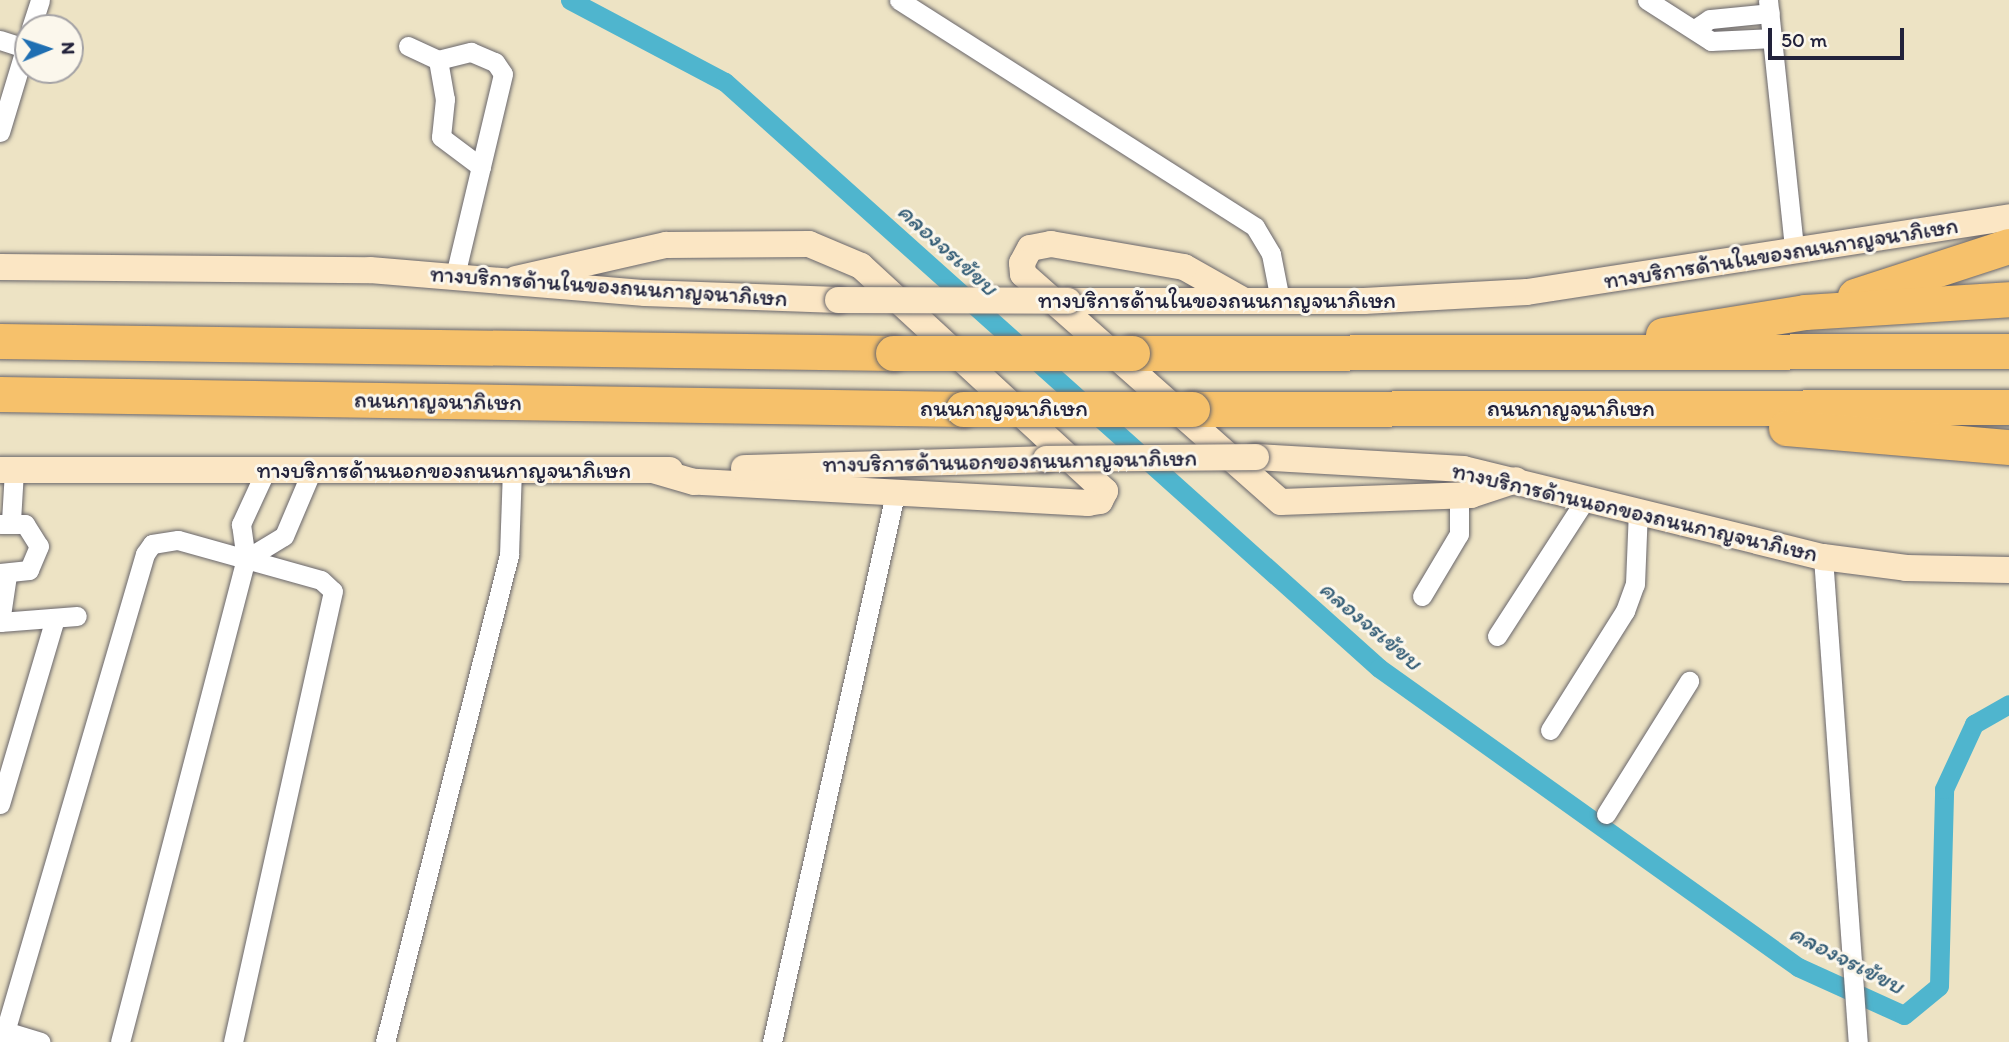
<!DOCTYPE html>
<html>
<head>
<meta charset="utf-8">
<style>
  body { margin:0 }
  #map { position:relative; width:2009px; height:1042px; overflow:hidden; background:#ede3c4; font-family:Itim,"Playpen Sans Thai",sans-serif }
  div>[style] { position:absolute }
  .canal>* { height:19px; margin:-9.5px; padding:0 9.5px; transform-origin:9.5px; border-radius:9.5px; background:#4fb5ce }
  .roads { filter:drop-shadow(0 0 2px #69666b) drop-shadow(0 0 2px #69666b) }
  .street>* { height:19px; margin:-9.5px; padding:0 9.5px; transform-origin:9.5px; border-radius:9.5px; background:#fff }
  .secondary>* { height:26px; margin:-13px; padding:0 13px; transform-origin:13px; border-radius:13px; background:#fbe6c4 }
  .highway>* { height:35px; margin:-17.5px; padding:0 17.5px; transform-origin:17.5px; border-radius:17.5px; background:#f6c16b }
  .bridges { filter:drop-shadow(0 0 2px #69666b) drop-shadow(0 0 2px #69666b) }
  .secondary-bridge>* { height:26px; margin:-13px; padding:0 13px; transform-origin:13px; border-radius:13px; background:#fbe6c4 }
  .highway-bridge>* { height:35px; margin:-17.5px; padding:0 17.5px; transform-origin:17.5px; border-radius:17.5px; background:#f6c16b }
  span { translate:-50% -50%; white-space:nowrap; text-align:center; line-height:1.15; -webkit-text-stroke:6px #fbf7ec; paint-order:stroke }
  .street-label { font-size:23px; color:#22223b }
  .water-label { font-size:24px; color:#345d76; font-style:italic }
  .north { position:absolute; left:14px; top:14px; width:70px; height:70px; box-sizing:border-box; background:#fbf7ec; border:2px solid #a4a2a5; border-radius:50%; rotate:88deg; font-size:19px; font-weight:700; line-height:28px; text-align:center; color:#22223b }
  .north::after { content:''; display:block; margin:auto; width:24px; height:32px; background:#1f6fb2; clip-path:polygon(50% 0,100% 100%,50% 72%,0 100%) }
  .scale { position:absolute; left:1768px; top:28px; width:136px; height:32px; box-sizing:border-box; border:4px solid #22223b; border-top:0; padding-left:9px; font-size:21px; line-height:24px; white-space:nowrap; color:#22223b; -webkit-text-stroke:5px #fbf7ec; paint-order:stroke }
</style>
</head>
<body>
<div id="map">
  <div class="canal">
    <i style="left:570px;top:0;width:175px;rotate:27.9deg"></i>
    <i style="left:725px;top:82px;width:878px;rotate:41.86deg"></i>
    <i style="left:1379px;top:668px;width:515px;rotate:35.51deg"></i>
    <i style="left:1798px;top:967px;width:116px;rotate:24.4deg"></i>
    <i style="left:1904px;top:1015px;width:45px;rotate:-39.6deg"></i>
    <i style="left:1939px;top:986px;width:197px;rotate:-88.5deg"></i>
    <i style="left:1944px;top:789px;width:72px;rotate:-65.2deg"></i>
    <i style="left:1974px;top:724px;width:40px;rotate:-29.7deg"></i>
  </div>
  <div class="roads">
    <div class="street">
      <i style="left:899px;top:0;width:422px;rotate:32.5deg"></i>
      <i style="left:1255px;top:227px;width:31px;rotate:59deg"></i>
      <i style="left:1271px;top:254px;width:47px;rotate:78.9deg"></i>
      <i style="left:1647px;top:0;width:76px;rotate:32.6deg"></i>
      <i style="left:1711px;top:41px;width:63px;rotate:-2.7deg"></i>
      <i style="left:1768px;top:0;width:250px;rotate:84deg"></i>
      <i style="left:31px;top:28px;width:29px;rotate:-72deg"></i>
      <i style="left:1695px;top:29px;width:18px;rotate:-34deg"></i>
      <i style="left:1710px;top:19px;width:60px;rotate:-5.7deg"></i>
      <i style="left:0;top:40px;width:26px;rotate:18deg"></i>
      <i style="left:408px;top:46px;width:33px;rotate:25deg"></i>
      <i style="left:438px;top:60px;width:34px;rotate:-14deg"></i>
      <i style="left:471px;top:52px;width:26px;rotate:23deg"></i>
      <i style="left:495px;top:62px;width:14px;rotate:56deg"></i>
      <i style="left:503px;top:74px;width:207px;rotate:103.4deg"></i>
      <i style="left:438px;top:60px;width:40px;rotate:80deg"></i>
      <i style="left:445px;top:99px;width:38px;rotate:96deg"></i>
      <i style="left:441px;top:137px;width:50px;rotate:36.9deg"></i>
      <i style="left:0;top:132px;width:97px;rotate:-73.2deg"></i>
      <i style="left:266px;top:470px;width:60px;rotate:114.8deg"></i>
      <i style="left:241px;top:524px;width:35px;rotate:82deg"></i>
      <i style="left:246px;top:559px;width:44px;rotate:-31.2deg"></i>
      <i style="left:284px;top:536px;width:72px;rotate:-67deg"></i>
      <i style="left:11px;top:521px;width:51px;rotate:-86.6deg"></i>
      <i style="left:0;top:524px;width:25px"></i>
      <i style="left:25px;top:524px;width:26px;rotate:58deg"></i>
      <i style="left:39px;top:546px;width:26px;rotate:113deg"></i>
      <i style="left:29px;top:570px;width:29px;rotate:174deg"></i>
      <i style="left:1823px;top:557px;width:486px;rotate:85.9deg"></i>
      <i style="left:1422px;top:596px;width:72px;rotate:-59.2deg"></i>
      <i style="left:1459px;top:534px;width:39px;rotate:-90deg"></i>
      <i style="left:0;top:622px;width:77px;rotate:-4.5deg"></i>
      <i style="left:0;top:622px;width:48px;rotate:-81.5deg"></i>
      <i style="left:1497px;top:636px;width:166px;rotate:-57.1deg"></i>
      <i style="left:1550px;top:730px;width:141px;rotate:-57.8deg"></i>
      <i style="left:1625px;top:611px;width:29px;rotate:-70deg"></i>
      <i style="left:1635px;top:584px;width:74px;rotate:-87.7deg"></i>
      <i style="left:0;top:804px;width:194px;rotate:-73.5deg"></i>
      <i style="left:1606px;top:814px;width:157px;rotate:-58deg"></i>
      <i style="left:5px;top:1031px;width:37px;rotate:17deg"></i>
      <i style="left:2px;top:1042px;width:509px;rotate:-73.67deg"></i>
      <i style="left:145px;top:554px;width:12px;rotate:-55deg"></i>
      <i style="left:152px;top:544px;width:26px;rotate:-9deg"></i>
      <i style="left:178px;top:540px;width:148px;rotate:15.6deg"></i>
      <i style="left:321px;top:580px;width:16px;rotate:43deg"></i>
      <i style="left:333px;top:591px;width:462px;rotate:102.5deg"></i>
      <i style="left:120px;top:1042px;width:499px;rotate:-75.4deg"></i>
      <i style="left:385px;top:1042px;width:503px;rotate:-75.71deg"></i>
      <i style="left:509px;top:555px;width:85px;rotate:-88deg"></i>
      <i style="left:772px;top:1042px;width:566px;rotate:-77.34deg"></i>
    </div>
    <div class="secondary">
      <i style="left:0;top:267px;width:370px;rotate:0.5deg"></i>
      <i style="left:370px;top:270px;width:276px;rotate:4.8deg"></i>
      <i style="left:645px;top:293px;width:193px;rotate:2.1deg"></i>
      <i style="left:516px;top:279px;width:154px;rotate:-12.8deg"></i>
      <i style="left:666px;top:245px;width:143px;rotate:-0.4deg"></i>
      <i style="left:809px;top:244px;width:56px;rotate:22.9deg"></i>
      <i style="left:861px;top:266px;width:332px;rotate:42.7deg"></i>
      <i style="left:1105px;top:491px;width:11px;rotate:117deg"></i>
      <i style="left:1100px;top:501px;width:12px;rotate:171deg"></i>
      <i style="left:1088px;top:503px;width:395px;rotate:-176.9deg"></i>
      <i style="left:694px;top:482px;width:43px;rotate:-163.7deg"></i>
      <i style="left:1241px;top:299px;width:65px;rotate:-150.7deg"></i>
      <i style="left:1184px;top:267px;width:135px;rotate:-170.2deg"></i>
      <i style="left:1051px;top:244px;width:21px;rotate:169deg"></i>
      <i style="left:1030px;top:248px;width:17px;rotate:118deg"></i>
      <i style="left:1022px;top:263px;width:11px;rotate:85deg"></i>
      <i style="left:1023px;top:274px;width:344px;rotate:41.5deg"></i>
      <i style="left:1281px;top:502px;width:190px;rotate:-2.1deg"></i>
      <i style="left:1471px;top:495px;width:47px;rotate:-18.4deg"></i>
      <i style="left:1068px;top:301px;width:296px"></i>
      <i style="left:1364px;top:301px;width:163px;rotate:-3.2deg"></i>
      <i style="left:1527px;top:292px;width:488px;rotate:-8.8deg"></i>
      <i style="left:1256px;top:457px;width:208px;rotate:3.3deg"></i>
      <i style="left:1464px;top:469px;width:370px;rotate:13.8deg"></i>
      <i style="left:1823px;top:557px;width:84px;rotate:7.5deg"></i>
      <i style="left:1906px;top:568px;width:103px;rotate:1.1deg"></i>
      <i style="left:744px;top:468px;width:302px;rotate:-1.7deg"></i>
      <i style="left:0;top:470px;width:670px"></i>
    </div>
    <div class="highway">
      <i style="left:1855px;top:296px;width:162px;rotate:-18deg"></i>
      <i style="left:1663px;top:335px;width:144px;rotate:-9.2deg"></i>
      <i style="left:1805px;top:312px;width:204px;rotate:-3.6deg"></i>
      <i style="left:0;top:341px;width:893px;rotate:0.77deg"></i>
      <i style="left:1132px;top:353px;width:877px;rotate:-0.13deg"></i>
      <i style="left:0;top:394px;width:963px;rotate:0.89deg"></i>
      <i style="left:1192px;top:409px;width:817px;rotate:-0.14deg"></i>
      <i style="left:1786px;top:428px;width:224px;rotate:4.9deg"></i>
    </div>
  </div>
  <div class="bridges">
    <div class="secondary-bridge">
      <i style="left:838px;top:300px;width:230px;rotate:0.2deg"></i>
      <i style="left:1046px;top:459px;width:210px;rotate:-0.5deg"></i>
    </div>
    <div class="highway-bridge">
      <i style="left:893px;top:353px;width:239px"></i>
      <i style="left:963px;top:409px;width:229px"></i>
    </div>
  </div>
  <div class="street-label">
    <span style="left:1781px;top:253px;rotate:-9deg">ทางบริการด้านในของถนนกาญจนาภิเษก</span>
    <span style="left:609px;top:286px;rotate:4deg">ทางบริการด้านในของถนนกาญจนาภิเษก</span>
    <span style="left:1217px;top:300px">ทางบริการด้านในของถนนกาญจนาภิเษก</span>
    <span style="left:438px;top:401px;rotate:1deg">ถนนกาญจนาภิเษก</span>
    <span style="left:1004px;top:408px">ถนนกาญจนาภิเษก</span>
    <span style="left:1571px;top:408px">ถนนกาญจนาภิเษก</span>
    <span style="left:1010px;top:461px;rotate:-1deg">ทางบริการด้านนอกของถนนกาญจนาภิเษก</span>
    <span style="left:444px;top:470px">ทางบริการด้านนอกของถนนกาญจนาภิเษก</span>
    <span style="left:1635px;top:512px;rotate:13deg">ทางบริการด้านนอกของถนนกาญจนาภิเษก</span>
  </div>
  <div class="water-label">
    <span style="left:948px;top:249px;rotate:42deg">คลองจรเข้ขบ</span>
    <span style="left:1371px;top:625px;rotate:40deg">คลองจรเข้ขบ</span>
    <span style="left:1847px;top:959px;rotate:27deg">คลองจรเข้ขบ</span>
  </div>
  <div class="north">N</div>
  <div class="scale">50 m</div>
</div>
</body>
</html>
